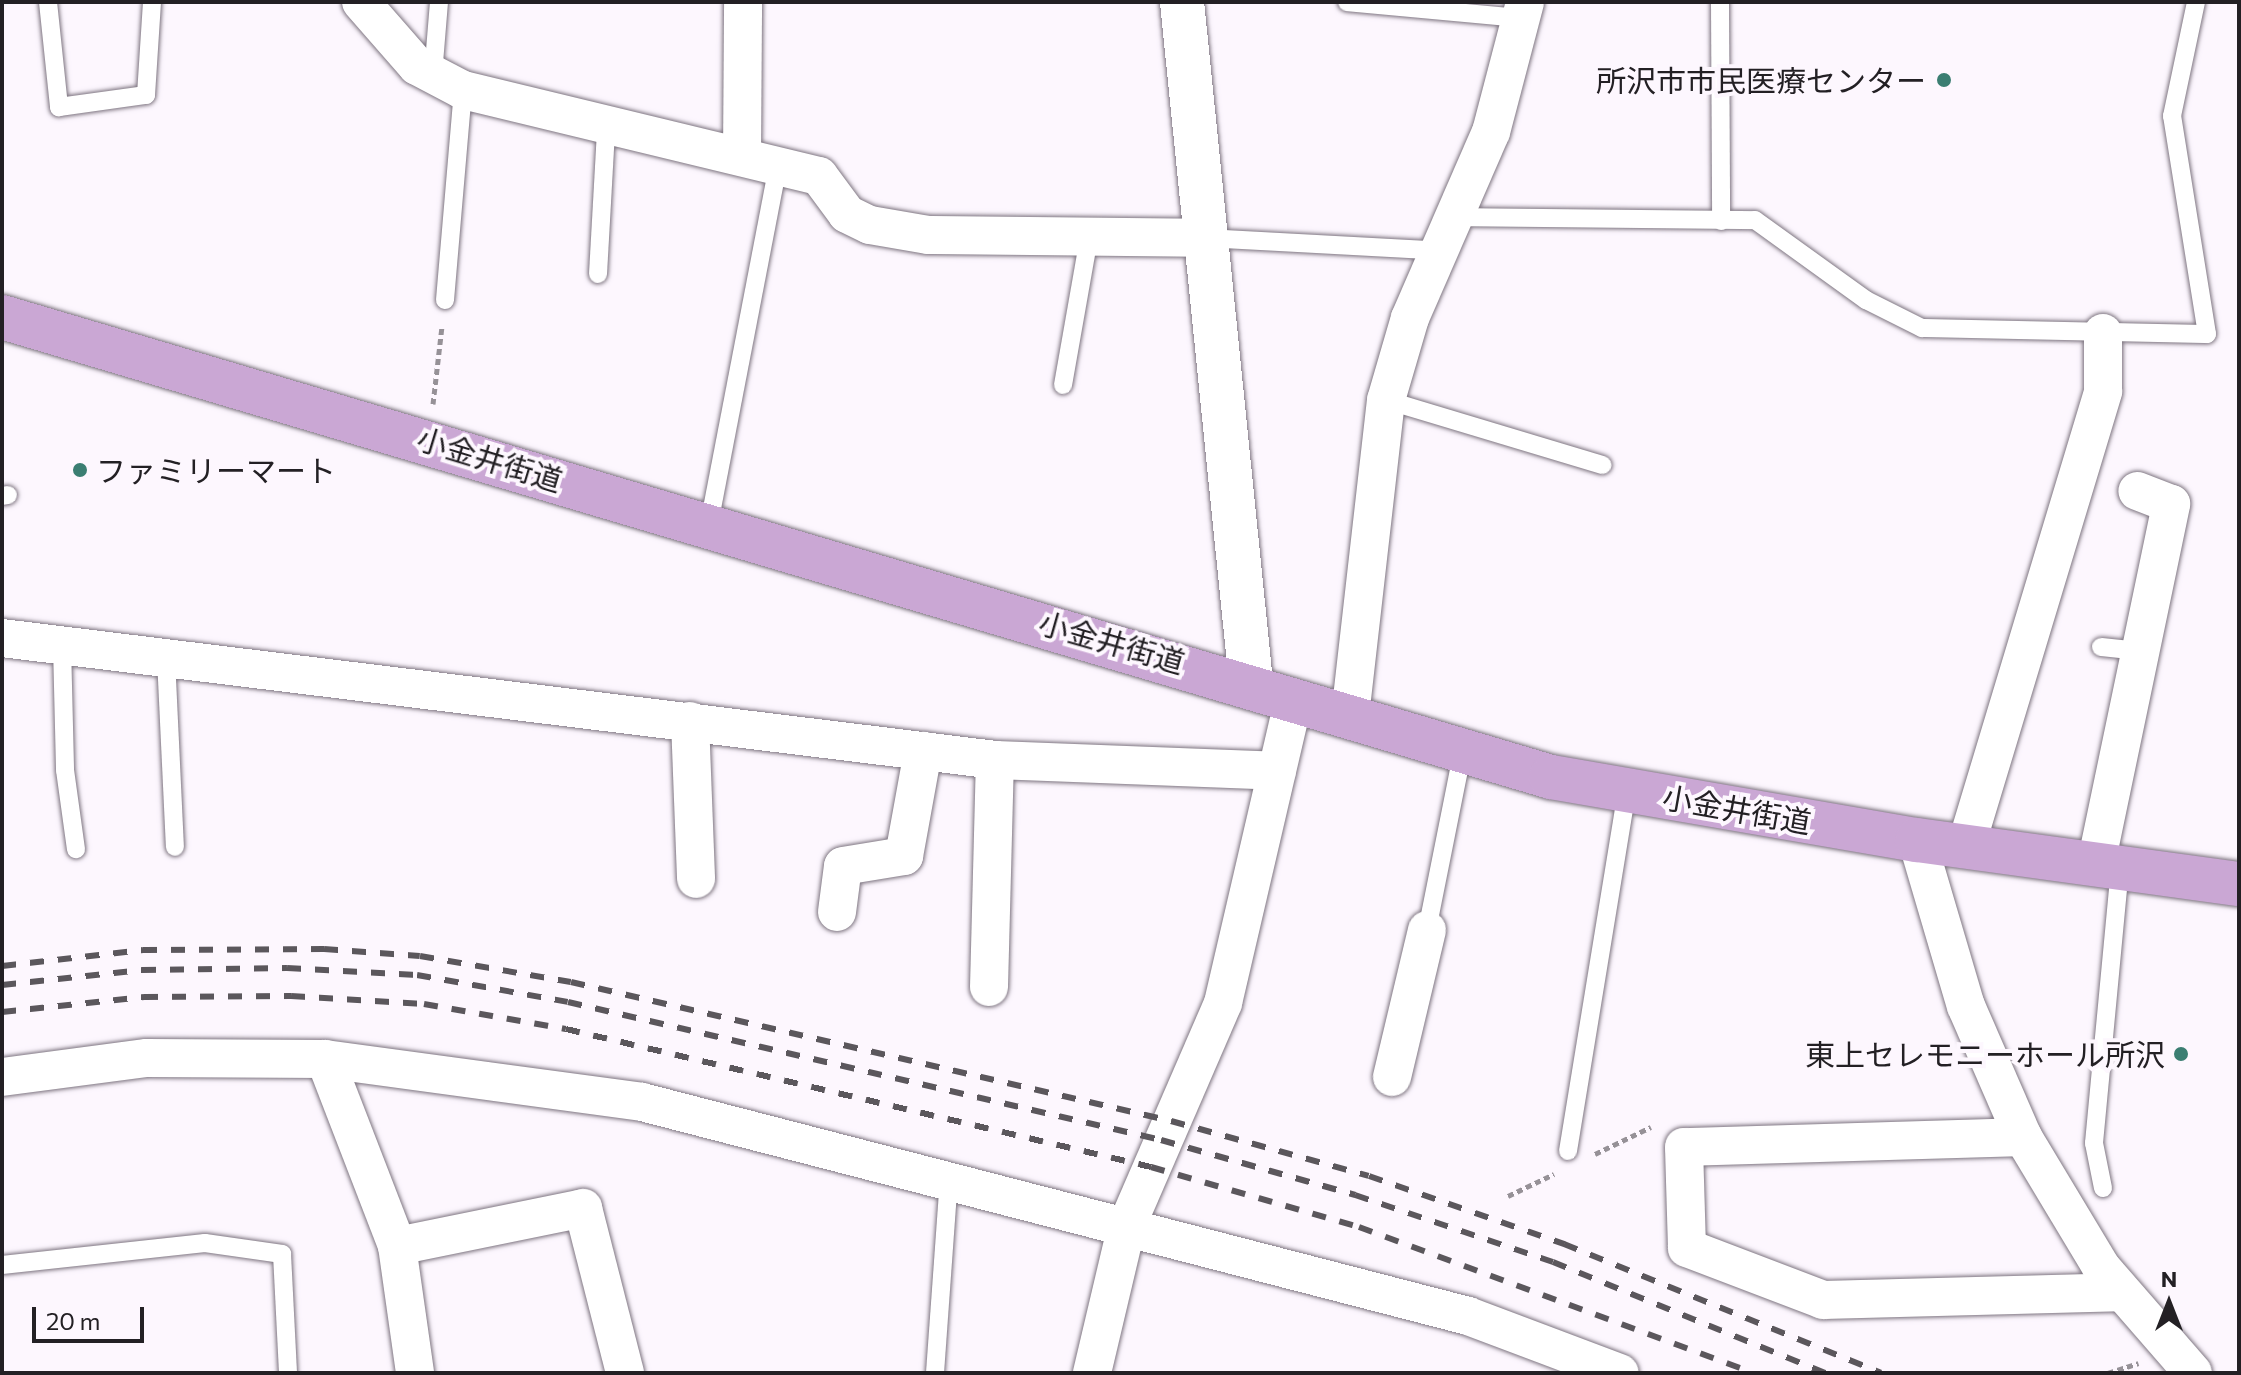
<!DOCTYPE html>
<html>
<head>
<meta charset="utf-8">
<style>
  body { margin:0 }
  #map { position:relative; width:2241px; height:1375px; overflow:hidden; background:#fdf7fe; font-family:Commissioner,"Noto Sans JP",sans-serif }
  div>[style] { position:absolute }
  .path>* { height:5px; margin-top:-2.5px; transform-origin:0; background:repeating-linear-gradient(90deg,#969197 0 6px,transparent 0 10px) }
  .roads { filter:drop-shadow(0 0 2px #7e7581) drop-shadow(0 0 2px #7e7581) }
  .service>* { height:18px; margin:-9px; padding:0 9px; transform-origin:9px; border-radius:9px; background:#fff }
  .minor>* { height:38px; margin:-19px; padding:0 19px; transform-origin:19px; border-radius:19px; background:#fff }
  .tertiary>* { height:44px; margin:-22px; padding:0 22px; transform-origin:22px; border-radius:22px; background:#fff }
  .primary>* { height:44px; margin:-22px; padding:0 22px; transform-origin:22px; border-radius:22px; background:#caa7d4 }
  .rail>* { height:6px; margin-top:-3px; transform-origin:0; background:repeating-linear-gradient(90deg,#5b575c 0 14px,transparent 0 28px) }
  .dots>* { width:22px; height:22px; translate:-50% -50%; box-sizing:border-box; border:4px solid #fdf7fe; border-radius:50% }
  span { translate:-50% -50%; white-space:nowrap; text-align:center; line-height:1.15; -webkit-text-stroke:8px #fdf7fe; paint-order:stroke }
  .poi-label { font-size:30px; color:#232024 }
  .right { translate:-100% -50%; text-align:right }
  .left { translate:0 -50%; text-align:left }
  .street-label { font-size:30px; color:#232024 }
  .frame { position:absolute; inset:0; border:4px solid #232024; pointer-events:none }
  .north { position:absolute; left:2129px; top:1263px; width:80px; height:80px; -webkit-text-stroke:6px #fdf7fe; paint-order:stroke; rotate:0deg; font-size:22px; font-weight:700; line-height:32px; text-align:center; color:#232024 }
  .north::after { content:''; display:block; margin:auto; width:28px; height:36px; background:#232024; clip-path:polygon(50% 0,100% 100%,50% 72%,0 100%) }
  .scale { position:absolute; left:32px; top:1307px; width:112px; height:36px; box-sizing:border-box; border:4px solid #232024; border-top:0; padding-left:10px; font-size:24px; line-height:28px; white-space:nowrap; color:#232024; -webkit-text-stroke:6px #fdf7fe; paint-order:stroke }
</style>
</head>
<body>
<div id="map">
  <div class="path">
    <i style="left:433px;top:404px;width:79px;rotate:-83.4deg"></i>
    <i style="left:1595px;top:1154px;width:62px;rotate:-25.7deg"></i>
    <i style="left:1508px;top:1196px;width:51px;rotate:-25.6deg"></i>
    <i style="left:2108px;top:1373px;width:32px;rotate:-18deg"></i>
  </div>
  <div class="roads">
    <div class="service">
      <i style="left:48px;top:2px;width:106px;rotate:84deg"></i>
      <i style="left:59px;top:107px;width:88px;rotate:-7.9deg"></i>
      <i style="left:146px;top:95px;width:93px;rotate:-86.3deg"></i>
      <i style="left:1347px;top:2px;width:175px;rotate:5.3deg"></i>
      <i style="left:1720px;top:2px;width:219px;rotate:89.7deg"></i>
      <i style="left:433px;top:75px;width:73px;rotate:-85.3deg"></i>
      <i style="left:1454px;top:217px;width:301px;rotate:0.6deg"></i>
      <i style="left:1755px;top:220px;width:137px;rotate:35.8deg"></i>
      <i style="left:1866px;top:300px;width:63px;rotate:26.6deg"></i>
      <i style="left:1922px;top:328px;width:285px;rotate:1.2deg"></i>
      <i style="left:2207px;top:334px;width:221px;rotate:-99.1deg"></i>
      <i style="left:2172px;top:116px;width:116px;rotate:-78.1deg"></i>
      <i style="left:1205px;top:238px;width:237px;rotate:3.1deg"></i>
      <i style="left:598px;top:274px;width:144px;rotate:-86.8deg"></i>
      <i style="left:445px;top:300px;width:211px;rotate:-85.1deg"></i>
      <i style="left:1063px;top:385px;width:150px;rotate:-80deg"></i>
      <i style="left:1386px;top:400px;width:226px;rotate:16.7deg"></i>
      <i style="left:2px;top:496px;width:6px;rotate:-9deg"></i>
      <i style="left:709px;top:524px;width:364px;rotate:-79.1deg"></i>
      <i style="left:62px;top:645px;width:125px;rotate:88.6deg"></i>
      <i style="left:65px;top:770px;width:80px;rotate:82.1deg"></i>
      <i style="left:2101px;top:647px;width:39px;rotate:6deg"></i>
      <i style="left:166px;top:658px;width:189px;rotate:87.3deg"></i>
      <i style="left:1427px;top:930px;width:184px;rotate:-78.7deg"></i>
      <i style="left:1568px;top:1151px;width:366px;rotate:-80.7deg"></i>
      <i style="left:2103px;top:1188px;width:46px;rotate:-101.3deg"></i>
      <i style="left:2094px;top:1143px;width:276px;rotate:-84.6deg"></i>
      <i style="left:2px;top:1265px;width:204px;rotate:-6.2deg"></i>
      <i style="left:205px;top:1243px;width:78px;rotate:8.1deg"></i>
      <i style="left:282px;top:1254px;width:119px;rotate:87.1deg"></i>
      <i style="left:935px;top:1373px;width:194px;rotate:-85.9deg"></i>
    </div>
    <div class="minor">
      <i style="left:361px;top:2px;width:85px;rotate:48.8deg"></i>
      <i style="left:417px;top:66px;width:52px;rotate:27.6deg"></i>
      <i style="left:463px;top:90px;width:366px;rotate:13.6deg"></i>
      <i style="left:819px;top:176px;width:47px;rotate:53.6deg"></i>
      <i style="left:847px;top:214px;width:25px;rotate:26deg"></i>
      <i style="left:870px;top:225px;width:59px;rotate:9.8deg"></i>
      <i style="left:928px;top:235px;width:276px;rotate:0.6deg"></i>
      <i style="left:742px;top:156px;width:154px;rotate:-89.6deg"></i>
      <i style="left:2px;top:638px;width:1000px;rotate:7deg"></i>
      <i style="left:995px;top:760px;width:282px;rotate:2.2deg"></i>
      <i style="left:1350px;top:716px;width:318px;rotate:-83.5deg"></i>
      <i style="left:1386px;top:400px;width:85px;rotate:-73.7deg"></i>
      <i style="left:1410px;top:318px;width:203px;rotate:-66.5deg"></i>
      <i style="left:1491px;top:132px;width:134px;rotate:-75.3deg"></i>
      <i style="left:690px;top:721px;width:158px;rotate:87.8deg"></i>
      <i style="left:1917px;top:840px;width:173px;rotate:73.6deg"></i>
      <i style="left:1966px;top:1006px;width:143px;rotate:66.5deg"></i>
      <i style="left:2023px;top:1137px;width:152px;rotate:59deg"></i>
      <i style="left:2101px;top:1267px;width:140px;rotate:49deg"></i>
      <i style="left:1966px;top:846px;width:475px;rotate:-73.2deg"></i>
      <i style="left:2103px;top:391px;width:58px;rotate:-90deg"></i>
      <i style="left:2096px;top:864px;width:368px;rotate:-78.2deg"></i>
      <i style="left:2171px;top:504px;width:36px;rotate:-159deg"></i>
      <i style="left:837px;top:912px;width:46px;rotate:-82.6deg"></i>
      <i style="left:843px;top:866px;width:62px;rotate:-9.3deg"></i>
      <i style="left:904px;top:856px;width:107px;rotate:-79.7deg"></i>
      <i style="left:989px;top:987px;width:227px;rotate:-88.5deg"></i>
      <i style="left:325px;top:1059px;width:200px;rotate:68.9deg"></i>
      <i style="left:397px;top:1246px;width:128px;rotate:81.9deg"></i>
      <i style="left:2px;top:1077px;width:146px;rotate:-7.5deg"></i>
      <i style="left:147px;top:1058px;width:178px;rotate:0.3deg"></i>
      <i style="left:325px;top:1059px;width:320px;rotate:7.7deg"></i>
      <i style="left:642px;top:1102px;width:853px;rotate:14.52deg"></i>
      <i style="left:1468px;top:1316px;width:162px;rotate:20.6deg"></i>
      <i style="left:1392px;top:1077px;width:151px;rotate:-76.6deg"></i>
      <i style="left:2023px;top:1137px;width:339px;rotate:178.3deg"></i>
      <i style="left:1684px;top:1147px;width:101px;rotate:88.3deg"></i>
      <i style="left:1687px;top:1248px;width:146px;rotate:20.9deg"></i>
      <i style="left:1823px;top:1300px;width:296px;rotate:-1.5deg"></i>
      <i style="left:397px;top:1246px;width:190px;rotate:-11.5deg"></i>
      <i style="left:583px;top:1208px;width:170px;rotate:75.7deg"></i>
      <i style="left:1092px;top:1373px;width:152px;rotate:-76.7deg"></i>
      <i style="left:1127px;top:1225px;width:242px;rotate:-66.6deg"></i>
      <i style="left:1223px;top:1003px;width:312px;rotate:-76.9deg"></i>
    </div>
    <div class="tertiary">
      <i style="left:1182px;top:2px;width:684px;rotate:84.21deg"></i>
    </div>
    <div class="primary">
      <i style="left:2px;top:317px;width:1616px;rotate:16.54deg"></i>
      <i style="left:1551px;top:777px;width:371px;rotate:9.8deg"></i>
      <i style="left:1917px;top:840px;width:325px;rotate:7.8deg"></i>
    </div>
  </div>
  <div class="rail">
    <i style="left:2px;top:966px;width:142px;rotate:-6.5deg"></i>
    <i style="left:143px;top:950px;width:181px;rotate:-0.3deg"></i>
    <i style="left:324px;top:949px;width:96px;rotate:4.2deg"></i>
    <i style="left:420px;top:956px;width:153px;rotate:9.8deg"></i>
    <i style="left:571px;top:982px;width:616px;rotate:13.04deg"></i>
    <i style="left:1171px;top:1121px;width:205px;rotate:15.5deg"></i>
    <i style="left:1369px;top:1176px;width:207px;rotate:19.2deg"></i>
    <i style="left:1564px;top:1244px;width:342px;rotate:22.1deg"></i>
    <i style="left:2px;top:985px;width:141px;rotate:-6.1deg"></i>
    <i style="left:142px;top:970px;width:145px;rotate:-0.8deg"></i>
    <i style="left:287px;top:968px;width:130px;rotate:3.1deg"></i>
    <i style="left:417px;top:975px;width:153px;rotate:10.1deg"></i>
    <i style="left:568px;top:1002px;width:609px;rotate:13.1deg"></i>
    <i style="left:1161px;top:1140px;width:202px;rotate:15.8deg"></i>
    <i style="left:1355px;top:1195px;width:209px;rotate:18.7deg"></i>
    <i style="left:1553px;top:1262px;width:294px;rotate:22.2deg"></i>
    <i style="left:2px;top:1012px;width:143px;rotate:-6deg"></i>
    <i style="left:144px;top:997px;width:147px;rotate:-0.4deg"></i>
    <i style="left:291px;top:996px;width:133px;rotate:3.4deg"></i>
    <i style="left:424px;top:1004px;width:144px;rotate:10deg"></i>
    <i style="left:566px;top:1029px;width:601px;rotate:13.27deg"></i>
    <i style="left:1151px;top:1167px;width:216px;rotate:16.1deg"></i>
    <i style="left:1359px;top:1227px;width:420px;rotate:20.3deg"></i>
  </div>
  <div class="dots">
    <i style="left:1944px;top:80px;background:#3b7e72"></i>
    <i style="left:80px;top:470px;background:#3b7e72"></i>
    <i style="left:2181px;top:1054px;background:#3b7e72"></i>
  </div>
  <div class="poi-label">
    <span class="right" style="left:1926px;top:80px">所沢市市民医療センター</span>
    <span class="left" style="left:96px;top:470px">ファミリーマート</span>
    <span class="right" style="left:2165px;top:1054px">東上セレモニーホール所沢</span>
  </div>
  <div class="street-label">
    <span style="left:490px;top:459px;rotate:17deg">小金井街道</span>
    <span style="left:1112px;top:642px;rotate:16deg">小金井街道</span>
    <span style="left:1737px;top:809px;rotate:10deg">小金井街道</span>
  </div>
  <div class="frame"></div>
  <div class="north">N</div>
  <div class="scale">20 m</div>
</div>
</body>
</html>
